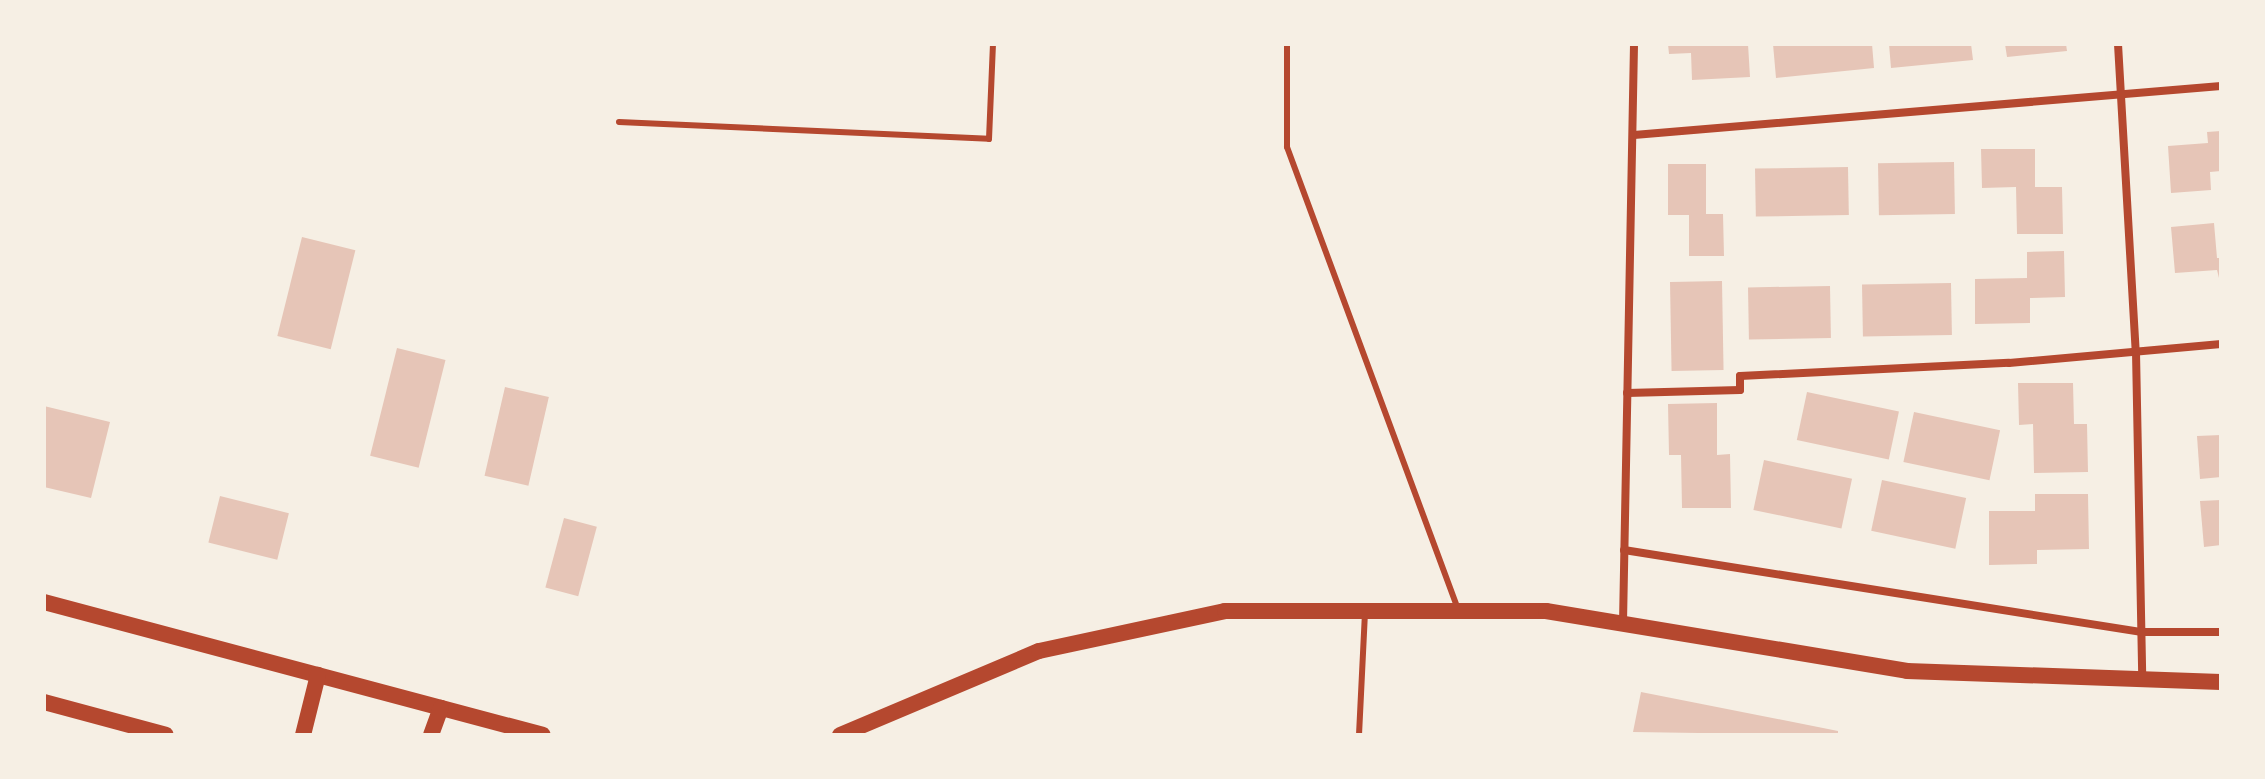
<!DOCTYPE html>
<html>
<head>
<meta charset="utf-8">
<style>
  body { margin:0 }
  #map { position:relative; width:2265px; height:779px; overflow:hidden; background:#f6efe4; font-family:Montserrat,sans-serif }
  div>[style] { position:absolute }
  .building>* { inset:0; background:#e6c5b7; transform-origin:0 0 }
  .service>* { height:6px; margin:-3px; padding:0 3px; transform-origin:3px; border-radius:3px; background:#b5482f }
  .minor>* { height:8px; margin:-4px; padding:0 4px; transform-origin:4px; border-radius:4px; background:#b5482f }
  .secondary>* { height:16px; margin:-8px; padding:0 8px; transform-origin:8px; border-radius:8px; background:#b5482f }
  span { translate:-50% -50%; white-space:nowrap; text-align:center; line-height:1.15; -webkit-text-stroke:7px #f6efe4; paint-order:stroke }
  .frame { position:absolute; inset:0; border:46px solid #f6efe4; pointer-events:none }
</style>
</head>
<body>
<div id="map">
  <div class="building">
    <i style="clip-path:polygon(1668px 44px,1748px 44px,1750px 77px,1692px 80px,1691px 53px,1669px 54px)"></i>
    <i style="clip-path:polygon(1773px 44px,1872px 44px,1874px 68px,1776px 78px)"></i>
    <i style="clip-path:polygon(1889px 44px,1971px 44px,1973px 60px,1891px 68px)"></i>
    <i style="clip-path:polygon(2005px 44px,2066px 44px,2067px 51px,2007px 57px)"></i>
    <i style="clip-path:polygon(2221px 131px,2221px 171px,2210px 172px,2211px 190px,2171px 193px,2168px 146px,2208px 143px,2207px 132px)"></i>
    <i style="clip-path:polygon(1981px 149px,2035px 149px,2035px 187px,2062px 187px,2063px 234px,2017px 234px,2016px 187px,1982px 188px)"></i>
    <i style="left:1954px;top:162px;width:52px;height:76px;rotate:89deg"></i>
    <i style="clip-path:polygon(1668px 164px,1706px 164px,1706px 214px,1723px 214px,1724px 256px,1689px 256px,1689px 215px,1668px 215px)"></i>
    <i style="left:1848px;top:167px;width:48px;height:93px;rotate:89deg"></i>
    <i style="clip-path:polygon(2214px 223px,2217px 258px,2221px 258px,2221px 286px,2217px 270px,2175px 273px,2171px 227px)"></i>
    <i style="left:302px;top:237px;width:55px;height:102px;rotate:14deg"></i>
    <i style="clip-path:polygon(2064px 251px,2065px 297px,2030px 298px,2030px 323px,1975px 324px,1975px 279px,2027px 278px,2027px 252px)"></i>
    <i style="left:1722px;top:281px;width:89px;height:52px;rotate:89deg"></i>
    <i style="left:1951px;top:283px;width:52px;height:89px;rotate:89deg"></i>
    <i style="left:1830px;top:286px;width:52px;height:82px;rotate:89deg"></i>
    <i style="left:397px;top:348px;width:50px;height:111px;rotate:14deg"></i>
    <i style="clip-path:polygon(2018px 383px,2073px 383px,2074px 424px,2087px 424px,2088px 472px,2034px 473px,2033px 424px,2019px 425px)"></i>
    <i style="left:505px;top:387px;width:45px;height:91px;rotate:13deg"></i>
    <i style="left:1807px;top:392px;width:94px;height:49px;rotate:12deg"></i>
    <i style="clip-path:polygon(1717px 403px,1717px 455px,1730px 454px,1731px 508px,1682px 508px,1681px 455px,1669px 455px,1668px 404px)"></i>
    <i style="clip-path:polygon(44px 406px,110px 422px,91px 498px,44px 487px)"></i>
    <i style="left:1914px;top:412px;width:88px;height:51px;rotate:12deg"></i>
    <i style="clip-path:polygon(2221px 435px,2221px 477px,2200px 479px,2197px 436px)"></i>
    <i style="left:1764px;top:460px;width:90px;height:51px;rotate:12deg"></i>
    <i style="left:1882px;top:480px;width:86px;height:52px;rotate:12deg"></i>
    <i style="clip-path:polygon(2035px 494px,2088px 494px,2089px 549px,2037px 550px,2037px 564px,1989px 565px,1989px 511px,2035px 511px)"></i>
    <i style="left:220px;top:496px;width:71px;height:48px;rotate:14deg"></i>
    <i style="clip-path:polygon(2221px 500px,2221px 545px,2204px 547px,2200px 501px)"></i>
    <i style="left:564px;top:518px;width:34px;height:72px;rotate:15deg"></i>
    <i style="clip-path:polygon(1641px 692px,1838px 731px,1838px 735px,1633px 732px)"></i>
  </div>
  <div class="service">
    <i style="left:1287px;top:44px;width:103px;rotate:90deg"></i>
    <i style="left:1287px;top:147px;width:490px;rotate:69.7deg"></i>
    <i style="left:619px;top:122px;width:370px;rotate:2.6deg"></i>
    <i style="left:989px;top:139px;width:95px;rotate:-87.6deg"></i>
    <i style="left:1359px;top:735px;width:121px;rotate:-87.2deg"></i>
  </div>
  <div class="minor">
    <i style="left:2118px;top:44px;width:309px;rotate:86.7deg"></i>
    <i style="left:2136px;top:352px;width:327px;rotate:88.9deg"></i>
    <i style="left:1634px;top:135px;width:589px;rotate:-4.77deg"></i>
    <i style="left:1627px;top:393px;width:113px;rotate:-1.5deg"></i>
    <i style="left:1740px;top:390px;width:14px;rotate:-90deg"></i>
    <i style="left:1740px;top:376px;width:269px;rotate:-2.8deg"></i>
    <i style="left:2009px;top:363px;width:213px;rotate:-5.1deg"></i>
    <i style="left:1624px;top:550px;width:523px;rotate:9.01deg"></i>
    <i style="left:2141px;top:632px;width:80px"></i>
    <i style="left:1623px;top:623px;width:579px;rotate:-88.91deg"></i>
  </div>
  <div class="secondary">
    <i style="left:44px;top:602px;width:516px;rotate:14.92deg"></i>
    <i style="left:44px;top:702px;width:126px;rotate:15.1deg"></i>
    <i style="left:303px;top:735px;width:62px;rotate:-76deg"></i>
    <i style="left:431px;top:735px;width:29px;rotate:-70deg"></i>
    <i style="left:840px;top:735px;width:216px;rotate:-22.9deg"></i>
    <i style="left:1039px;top:651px;width:190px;rotate:-12.1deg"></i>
    <i style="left:1225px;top:611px;width:321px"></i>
    <i style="left:1546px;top:611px;width:366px;rotate:9.4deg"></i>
    <i style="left:1907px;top:671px;width:314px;rotate:2deg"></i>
  </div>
  <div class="frame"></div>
</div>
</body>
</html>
